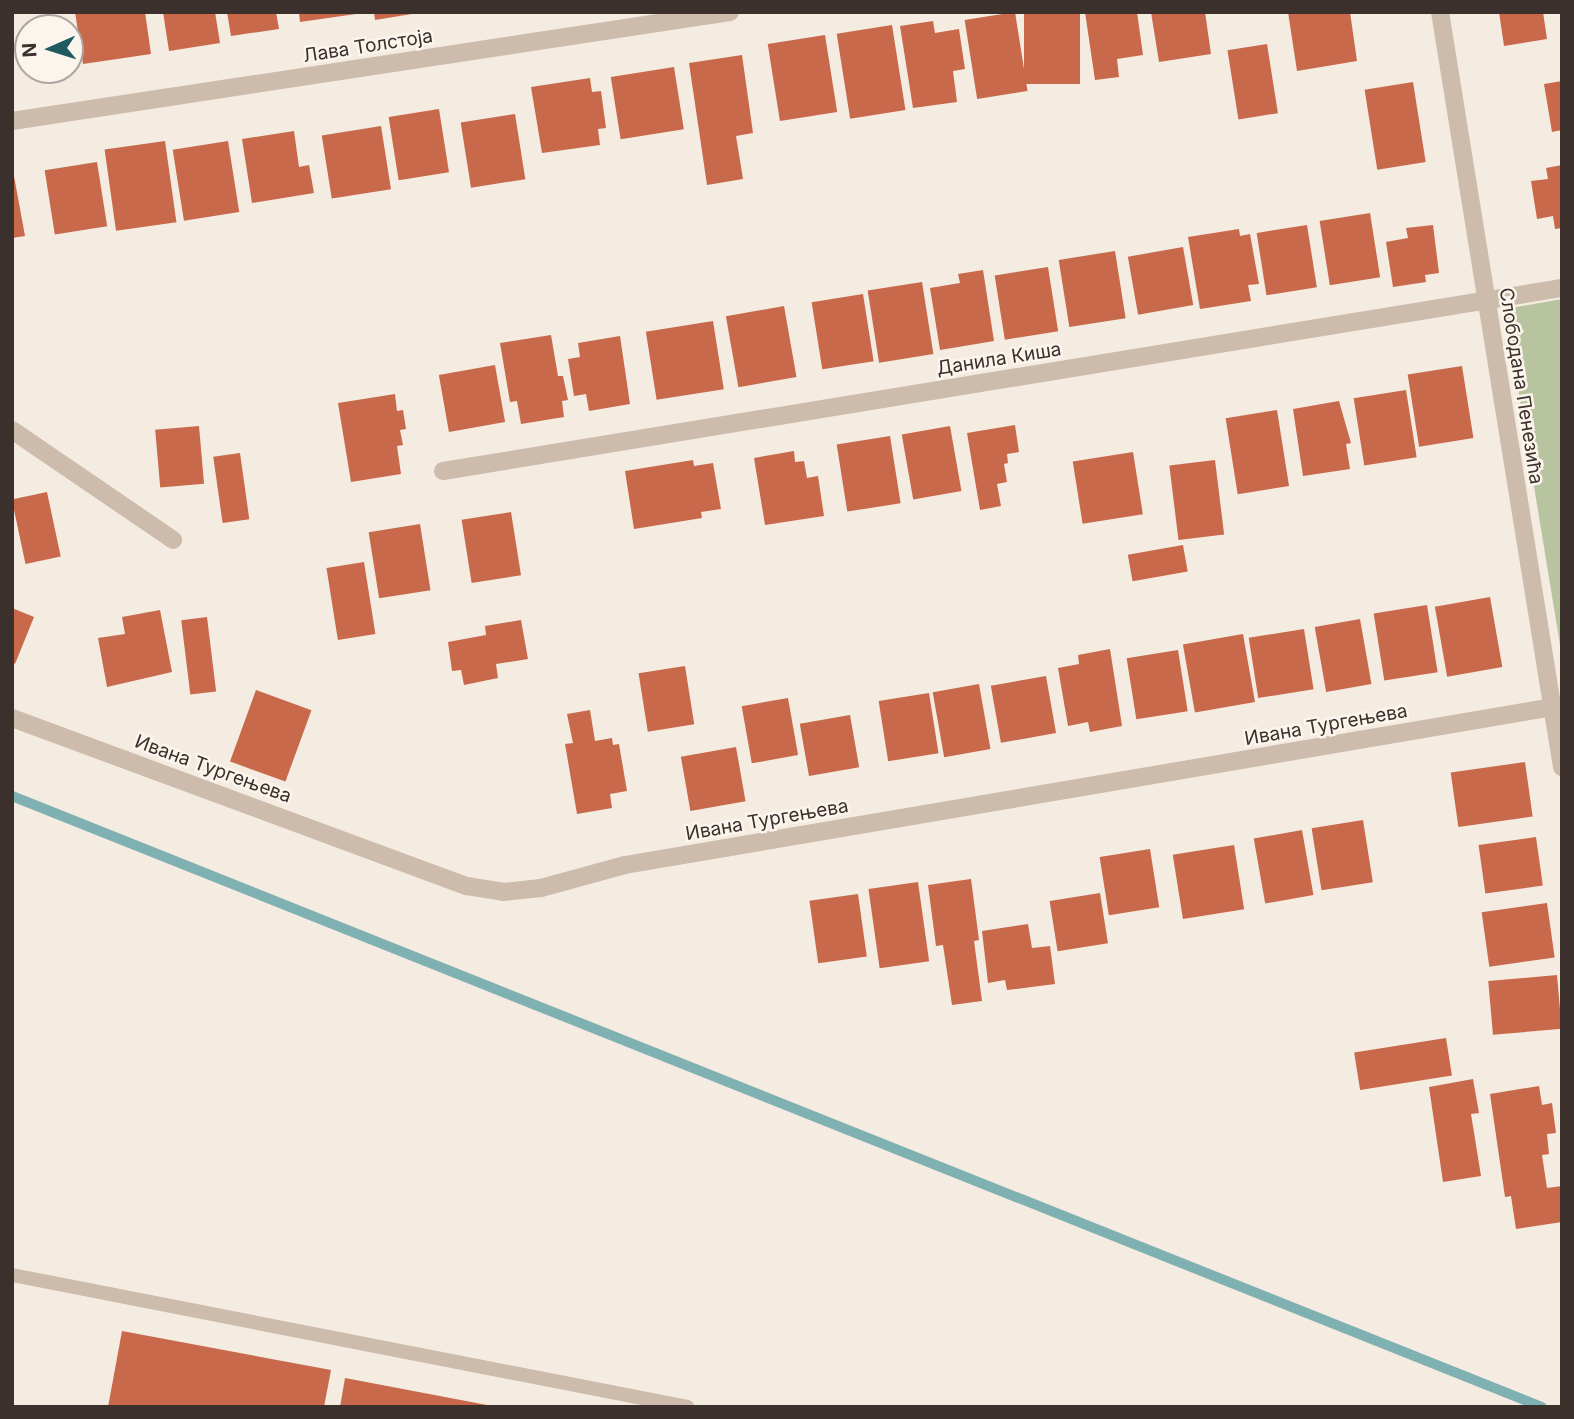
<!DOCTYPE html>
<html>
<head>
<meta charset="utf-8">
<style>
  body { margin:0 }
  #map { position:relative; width:1574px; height:1419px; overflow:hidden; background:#f4ebe1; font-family:Inter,sans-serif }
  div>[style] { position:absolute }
  .green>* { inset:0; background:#b8c4a0 }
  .stream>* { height:10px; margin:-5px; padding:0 5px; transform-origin:5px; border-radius:5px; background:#7fb0b2 }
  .building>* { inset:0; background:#c8694b; transform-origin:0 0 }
  .lane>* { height:14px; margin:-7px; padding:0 7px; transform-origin:7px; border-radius:7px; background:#cdbbac }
  .street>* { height:18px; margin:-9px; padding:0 9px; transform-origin:9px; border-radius:9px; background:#cdbbac }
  span { translate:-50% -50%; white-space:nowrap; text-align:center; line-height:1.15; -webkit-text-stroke:5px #fbf5ee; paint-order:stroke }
  .street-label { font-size:19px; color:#3b302b }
  .frame { position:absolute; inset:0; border:14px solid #3b302b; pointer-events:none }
  .north { position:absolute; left:14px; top:14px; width:70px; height:70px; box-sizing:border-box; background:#fbf5ee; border:2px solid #aea6a0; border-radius:50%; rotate:267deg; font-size:19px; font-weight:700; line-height:28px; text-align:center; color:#3b302b }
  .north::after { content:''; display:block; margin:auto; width:24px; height:32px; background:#1f5a5e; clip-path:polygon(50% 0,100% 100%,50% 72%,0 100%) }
</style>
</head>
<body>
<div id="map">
  <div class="green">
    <i style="clip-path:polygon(1562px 299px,1562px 657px,1505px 309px)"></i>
  </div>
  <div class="stream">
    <i style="left:12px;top:796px;width:1647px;rotate:21.77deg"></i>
  </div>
  <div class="building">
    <i style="clip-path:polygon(75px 12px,145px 12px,151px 54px,83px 64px)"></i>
    <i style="clip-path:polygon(163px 12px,215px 12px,220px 43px,169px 51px)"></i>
    <i style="clip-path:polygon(227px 12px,276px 12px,279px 29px,231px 36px)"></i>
    <i style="clip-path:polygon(299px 12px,355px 12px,356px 14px,300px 22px)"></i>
    <i style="clip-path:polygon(374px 12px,412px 12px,412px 14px,375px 20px)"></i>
    <i style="left:1015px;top:12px;width:80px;height:51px;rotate:81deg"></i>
    <i style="left:1024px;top:12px;width:56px;height:72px"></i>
    <i style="clip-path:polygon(1085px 12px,1137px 12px,1143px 55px,1117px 59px,1119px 77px,1095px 80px)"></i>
    <i style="clip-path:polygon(1151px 12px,1205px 12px,1211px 54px,1159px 62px)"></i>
    <i style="clip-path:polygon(1288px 12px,1350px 12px,1357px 61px,1297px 71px)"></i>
    <i style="clip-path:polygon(1499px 12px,1543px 12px,1547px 39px,1504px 46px)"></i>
    <i style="clip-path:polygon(933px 21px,935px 33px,959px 29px,965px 69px,953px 71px,957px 102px,913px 108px,900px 26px)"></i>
    <i style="left:892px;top:25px;width:86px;height:56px;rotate:81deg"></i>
    <i style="left:825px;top:35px;width:78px;height:58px;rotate:81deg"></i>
    <i style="left:1267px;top:44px;width:70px;height:40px;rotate:81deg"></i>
    <i style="clip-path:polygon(742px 55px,753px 133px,736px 136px,743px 179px,707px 185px,689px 63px)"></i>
    <i style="left:674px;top:67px;width:63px;height:64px;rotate:81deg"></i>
    <i style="clip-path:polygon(590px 78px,592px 92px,601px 91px,606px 128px,598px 129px,600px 145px,542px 153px,531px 87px)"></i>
    <i style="clip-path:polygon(1562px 81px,1562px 130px,1552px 132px,1544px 84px)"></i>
    <i style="left:1413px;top:82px;width:81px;height:49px;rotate:81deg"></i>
    <i style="left:439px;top:109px;width:64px;height:51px;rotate:81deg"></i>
    <i style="left:515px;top:114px;width:66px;height:55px;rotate:81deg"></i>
    <i style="left:381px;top:126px;width:64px;height:60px;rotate:81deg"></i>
    <i style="clip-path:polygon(294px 131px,299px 167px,309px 165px,314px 193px,252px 203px,242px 139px)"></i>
    <i style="left:165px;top:141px;width:82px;height:61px;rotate:82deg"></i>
    <i style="left:228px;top:141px;width:72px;height:56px;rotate:81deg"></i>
    <i style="left:97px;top:162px;width:65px;height:53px;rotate:81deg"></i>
    <i style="clip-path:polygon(12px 165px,25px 236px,12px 238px)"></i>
    <i style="clip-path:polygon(1562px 165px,1562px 228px,1555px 229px,1553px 216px,1537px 219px,1531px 181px,1548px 179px,1546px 168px)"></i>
    <i style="left:1370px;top:213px;width:65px;height:51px;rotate:81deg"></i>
    <i style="left:1307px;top:225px;width:63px;height:51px;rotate:81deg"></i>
    <i style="clip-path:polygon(1433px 225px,1439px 273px,1425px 275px,1426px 282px,1393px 287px,1386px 242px,1408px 238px,1406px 228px)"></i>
    <i style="clip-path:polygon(1239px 229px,1240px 236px,1250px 234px,1259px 284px,1248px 285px,1251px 301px,1200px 309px,1188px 237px)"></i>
    <i style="left:1183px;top:247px;width:59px;height:56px;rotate:80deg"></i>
    <i style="left:1115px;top:251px;width:68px;height:57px;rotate:81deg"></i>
    <i style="left:1048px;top:267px;width:65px;height:54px;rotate:81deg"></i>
    <i style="clip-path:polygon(983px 270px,994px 341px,940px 350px,930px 288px,960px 283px,958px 274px)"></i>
    <i style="left:922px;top:282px;width:73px;height:55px;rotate:81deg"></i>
    <i style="left:863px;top:294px;width:68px;height:52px;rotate:81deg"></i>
    <i style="left:784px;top:306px;width:72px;height:59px;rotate:80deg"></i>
    <i style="left:713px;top:321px;width:69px;height:68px;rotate:81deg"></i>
    <i style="clip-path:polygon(551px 335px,558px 376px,563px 376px,568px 400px,562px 401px,564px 417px,521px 424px,517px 401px,510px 402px,500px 343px)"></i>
    <i style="clip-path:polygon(620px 336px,630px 404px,589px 411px,586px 394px,574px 396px,568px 359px,580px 357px,578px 343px)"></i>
    <i style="left:495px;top:365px;width:58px;height:57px;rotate:80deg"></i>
    <i style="left:1462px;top:366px;width:73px;height:55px;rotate:81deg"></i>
    <i style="left:1406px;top:390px;width:68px;height:53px;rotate:81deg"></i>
    <i style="clip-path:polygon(395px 394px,397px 411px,403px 410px,406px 429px,400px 430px,403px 445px,397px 446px,401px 474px,351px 482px,338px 403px)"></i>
    <i style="clip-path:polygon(1339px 401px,1351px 443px,1346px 444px,1350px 469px,1303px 476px,1293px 409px)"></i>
    <i style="left:1277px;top:410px;width:77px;height:52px;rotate:81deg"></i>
    <i style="clip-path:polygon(1015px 425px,1019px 452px,1007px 454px,1008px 463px,1004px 464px,1007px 482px,997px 484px,1001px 506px,980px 510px,967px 433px)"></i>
    <i style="left:199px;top:426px;width:58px;height:44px;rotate:85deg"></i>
    <i style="left:950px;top:426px;width:66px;height:49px;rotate:80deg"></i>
    <i style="left:890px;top:436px;width:68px;height:54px;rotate:81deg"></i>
    <i style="clip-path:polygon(794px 451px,795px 462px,804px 461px,807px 478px,818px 476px,824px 516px,765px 525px,754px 458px)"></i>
    <i style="left:1133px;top:452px;width:63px;height:61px;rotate:81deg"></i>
    <i style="left:240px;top:453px;width:67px;height:27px;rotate:82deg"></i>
    <i style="clip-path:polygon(693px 460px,694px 466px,713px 463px,721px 509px,701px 512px,702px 518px,634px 529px,625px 471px)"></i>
    <i style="left:1215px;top:460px;width:75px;height:46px;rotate:83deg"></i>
    <i style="left:47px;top:492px;width:66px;height:36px;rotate:78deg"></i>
    <i style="left:511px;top:512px;width:64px;height:50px;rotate:81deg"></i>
    <i style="left:420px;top:524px;width:67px;height:52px;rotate:81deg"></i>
    <i style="left:1183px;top:545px;width:27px;height:56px;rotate:80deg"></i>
    <i style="left:364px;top:562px;width:73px;height:38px;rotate:81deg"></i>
    <i style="left:1490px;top:597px;width:71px;height:56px;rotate:80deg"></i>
    <i style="left:1427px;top:605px;width:68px;height:54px;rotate:81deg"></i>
    <i style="clip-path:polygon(12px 608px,34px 617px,15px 664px,12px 662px)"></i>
    <i style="clip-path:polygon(160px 610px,172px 672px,107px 687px,98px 638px,125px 634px,122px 617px)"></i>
    <i style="left:207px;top:617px;width:75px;height:26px;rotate:83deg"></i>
    <i style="left:1360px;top:619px;width:66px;height:46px;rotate:80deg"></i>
    <i style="clip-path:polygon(521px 620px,528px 659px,496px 664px,498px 678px,464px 685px,461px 670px,452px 671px,448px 642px,486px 635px,485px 626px)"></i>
    <i style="left:1304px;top:629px;width:61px;height:56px;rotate:81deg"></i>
    <i style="left:1243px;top:634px;width:69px;height:61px;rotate:80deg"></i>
    <i style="clip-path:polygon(1110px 649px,1122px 726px,1090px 732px,1088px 722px,1068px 726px,1058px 668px,1079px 664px,1078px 655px)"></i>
    <i style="left:1178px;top:650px;width:62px;height:52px;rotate:81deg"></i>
    <i style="left:685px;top:666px;width:59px;height:47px;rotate:81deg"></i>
    <i style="left:1046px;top:676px;width:58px;height:56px;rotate:80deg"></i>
    <i style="left:979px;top:684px;width:66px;height:47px;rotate:80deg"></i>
    <i style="left:256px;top:690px;width:59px;height:76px;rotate:20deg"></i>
    <i style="left:929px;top:693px;width:61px;height:51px;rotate:81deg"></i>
    <i style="left:788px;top:698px;width:58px;height:47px;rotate:80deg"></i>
    <i style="clip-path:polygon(590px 710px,595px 741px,612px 738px,613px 745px,619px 744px,627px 791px,610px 794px,612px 808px,577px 814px,565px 744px,573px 743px,567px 714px)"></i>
    <i style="left:850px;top:715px;width:53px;height:51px;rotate:80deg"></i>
    <i style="left:736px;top:747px;width:55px;height:56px;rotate:80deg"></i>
    <i style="left:1525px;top:762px;width:55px;height:75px;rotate:82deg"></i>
    <i style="left:1363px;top:820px;width:63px;height:52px;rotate:81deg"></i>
    <i style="left:1302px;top:830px;width:66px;height:49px;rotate:80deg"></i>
    <i style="left:1536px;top:837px;width:49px;height:58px;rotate:82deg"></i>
    <i style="left:1234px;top:845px;width:65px;height:62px;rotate:81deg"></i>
    <i style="left:1150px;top:849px;width:59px;height:51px;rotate:81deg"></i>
    <i style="clip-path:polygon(971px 879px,979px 940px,974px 941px,982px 1001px,952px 1005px,943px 945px,936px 946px,928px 885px)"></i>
    <i style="left:918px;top:882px;width:80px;height:50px;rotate:82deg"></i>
    <i style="left:1100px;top:893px;width:51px;height:51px;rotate:81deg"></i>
    <i style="left:858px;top:894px;width:63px;height:49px;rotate:82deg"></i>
    <i style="left:1547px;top:903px;width:55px;height:66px;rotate:82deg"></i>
    <i style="clip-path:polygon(1028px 924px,1032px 948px,1050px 946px,1055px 984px,1007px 990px,1005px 980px,988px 983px,982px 931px)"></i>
    <i style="left:1557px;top:975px;width:54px;height:69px;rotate:85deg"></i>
    <i style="left:1446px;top:1038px;width:38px;height:93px;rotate:81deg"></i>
    <i style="clip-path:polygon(1473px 1079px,1479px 1113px,1471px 1114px,1481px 1176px,1443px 1182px,1429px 1087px)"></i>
    <i style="clip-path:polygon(1539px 1086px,1542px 1105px,1552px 1103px,1556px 1133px,1547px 1134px,1549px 1154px,1542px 1155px,1547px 1188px,1562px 1186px,1562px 1222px,1516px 1229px,1511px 1196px,1505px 1197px,1490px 1094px)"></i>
    <i style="clip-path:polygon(122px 1331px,331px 1370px,324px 1407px,108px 1407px)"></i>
    <i style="clip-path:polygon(345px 1378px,487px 1405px,487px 1407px,340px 1407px)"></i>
  </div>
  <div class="lane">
    <i style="left:12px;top:1275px;width:688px;rotate:11.06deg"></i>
  </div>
  <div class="street">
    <i style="left:1440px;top:12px;width:765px;rotate:80.82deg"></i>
    <i style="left:12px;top:121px;width:726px;rotate:-8.63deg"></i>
    <i style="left:12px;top:430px;width:195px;rotate:34.3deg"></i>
    <i style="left:443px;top:471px;width:1134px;rotate:-9.29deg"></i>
    <i style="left:12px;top:718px;width:485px;rotate:20.3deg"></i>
    <i style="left:467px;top:886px;width:36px;rotate:9deg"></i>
    <i style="left:503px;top:892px;width:38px;rotate:-6deg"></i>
    <i style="left:541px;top:888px;width:87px;rotate:-15.3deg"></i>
    <i style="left:625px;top:865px;width:941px;rotate:-9.66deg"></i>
  </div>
  <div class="street-label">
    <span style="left:368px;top:46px;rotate:-9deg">Лава Толстоја</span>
    <span style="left:999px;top:359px;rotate:-9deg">Данила Киша</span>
    <span style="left:1521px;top:386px;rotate:81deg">Слободана Пенезића</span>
    <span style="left:1326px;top:725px;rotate:-10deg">Ивана Тургењева</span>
    <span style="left:213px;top:769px;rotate:20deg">Ивана Тургењева</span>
    <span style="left:767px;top:820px;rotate:-10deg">Ивана Тургењева</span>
  </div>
  <div class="frame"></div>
  <div class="north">N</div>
</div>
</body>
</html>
